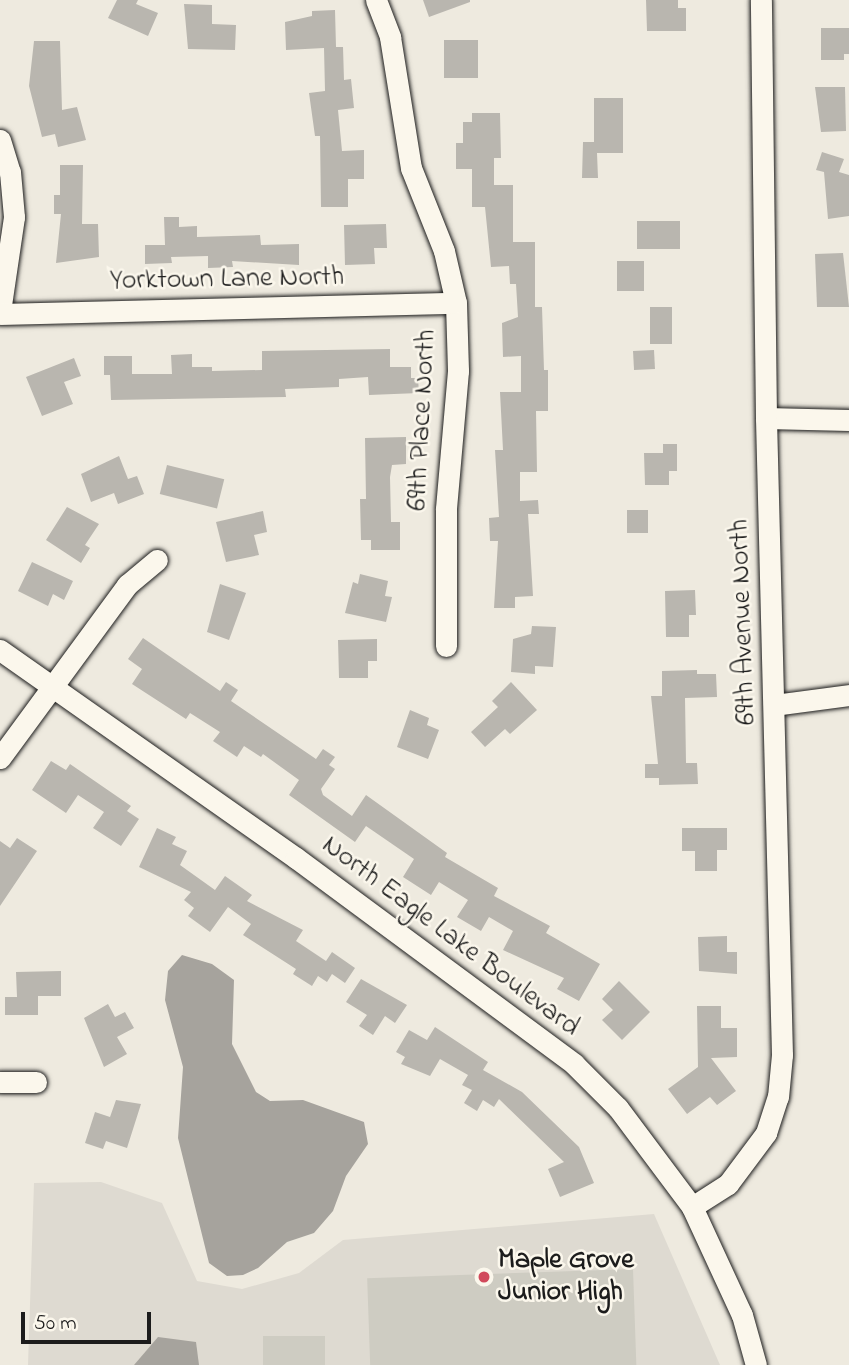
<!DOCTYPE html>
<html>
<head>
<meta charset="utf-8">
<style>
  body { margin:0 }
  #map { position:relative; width:849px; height:1365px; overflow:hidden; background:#eeeadf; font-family:"Indie Flower",sans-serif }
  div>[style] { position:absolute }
  .built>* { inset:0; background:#dedad1 }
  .green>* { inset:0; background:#ceccc2; transform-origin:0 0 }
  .water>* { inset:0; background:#a6a39d }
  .building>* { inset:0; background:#b9b6af; transform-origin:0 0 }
  .roads { filter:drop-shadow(0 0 2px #1c1c1c) drop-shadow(0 0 2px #1c1c1c) }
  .minor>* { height:21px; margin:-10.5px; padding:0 10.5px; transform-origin:10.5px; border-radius:10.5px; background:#fbf7ec }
  .dots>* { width:19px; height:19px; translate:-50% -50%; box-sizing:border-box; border:4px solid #fbf7ec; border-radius:50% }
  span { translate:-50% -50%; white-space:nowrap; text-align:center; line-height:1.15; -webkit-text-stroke:5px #fbf7ec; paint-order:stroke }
  .street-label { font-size:28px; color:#1c1c1c }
  .poi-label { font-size:28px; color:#1c1c1c; font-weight:700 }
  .left { translate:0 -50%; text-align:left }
  .scale { position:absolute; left:21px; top:1312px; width:130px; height:32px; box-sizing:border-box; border:4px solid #1c1c1c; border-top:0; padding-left:9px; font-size:21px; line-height:24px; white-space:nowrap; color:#1c1c1c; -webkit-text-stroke:5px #fbf7ec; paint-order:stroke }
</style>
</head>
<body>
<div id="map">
  <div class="built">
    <i style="clip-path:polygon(101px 1182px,162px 1203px,197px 1281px,242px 1289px,299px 1273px,343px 1240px,654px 1214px,720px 1365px,28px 1365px,34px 1183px)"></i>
  </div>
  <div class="green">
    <i style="left:633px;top:1269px;width:96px;height:266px;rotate:88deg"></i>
    <i style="left:325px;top:1336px;width:29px;height:62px;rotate:90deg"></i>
  </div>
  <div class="water">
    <i style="clip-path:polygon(182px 955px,212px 964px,234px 980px,232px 1044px,256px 1092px,270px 1101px,303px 1100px,364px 1122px,368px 1144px,346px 1176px,333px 1211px,314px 1233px,287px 1242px,258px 1268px,243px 1275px,227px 1276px,209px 1263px,178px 1138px,183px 1067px,165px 1000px,168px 971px)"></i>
    <i style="clip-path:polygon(158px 1337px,196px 1342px,199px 1365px,134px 1365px)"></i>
  </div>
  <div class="building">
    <i style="clip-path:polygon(117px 0,138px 0,136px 4px,158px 13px,148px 36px,108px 18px)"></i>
    <i style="clip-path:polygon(423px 0,470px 0,470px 2px,429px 17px)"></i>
    <i style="clip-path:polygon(646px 0,678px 0,678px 8px,686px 8px,686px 31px,647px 31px)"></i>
    <i style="clip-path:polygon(184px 4px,212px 5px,212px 24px,236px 25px,235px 50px,188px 49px)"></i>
    <i style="clip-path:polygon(335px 10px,336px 47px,343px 47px,344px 80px,351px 79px,354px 108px,338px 110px,342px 151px,364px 150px,364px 179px,348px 179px,348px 207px,321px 207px,320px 136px,315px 136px,309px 93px,325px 91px,324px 48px,286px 50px,285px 22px,312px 16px,312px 11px)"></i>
    <i style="clip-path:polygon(821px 28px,849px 28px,849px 54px,844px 54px,844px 60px,821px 60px)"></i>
    <i style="left:478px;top:40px;width:38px;height:34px;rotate:90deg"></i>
    <i style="clip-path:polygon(34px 41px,60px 41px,62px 110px,77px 107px,86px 140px,58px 147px,55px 134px,42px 137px,29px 86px)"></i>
    <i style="clip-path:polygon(815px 87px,845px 87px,846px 131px,821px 132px)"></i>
    <i style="clip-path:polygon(594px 98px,623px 98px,623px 153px,597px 153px,598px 178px,582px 178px,583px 142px,594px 142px)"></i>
    <i style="clip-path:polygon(472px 113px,500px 113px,501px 158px,494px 158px,494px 185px,513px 185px,513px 242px,535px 242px,535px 307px,542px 307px,544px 370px,548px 370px,548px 411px,536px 411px,537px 472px,520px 472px,520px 501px,538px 500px,539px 514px,528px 514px,533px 596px,515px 597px,515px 608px,494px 608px,498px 541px,490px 541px,489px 518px,499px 517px,495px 450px,503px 450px,500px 392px,521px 392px,521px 356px,503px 357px,502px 323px,518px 317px,516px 284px,510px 284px,509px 266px,491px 267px,485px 207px,472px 207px,472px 169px,456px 169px,456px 143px,463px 143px,463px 122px,472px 122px)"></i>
    <i style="clip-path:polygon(822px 152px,844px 159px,839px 172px,849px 175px,849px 216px,828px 219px,824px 172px,816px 170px)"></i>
    <i style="clip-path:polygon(60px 165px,83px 165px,82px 224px,98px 224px,99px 257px,56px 263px,61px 214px,54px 214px,54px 195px,60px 195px)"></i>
    <i style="clip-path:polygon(164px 217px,179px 217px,179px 227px,197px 226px,197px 237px,260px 235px,261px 245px,299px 244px,299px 265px,232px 261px,233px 267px,208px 268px,208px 256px,171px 257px,172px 263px,145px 264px,145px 245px,165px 245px)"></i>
    <i style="left:680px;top:221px;width:28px;height:43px;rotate:90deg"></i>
    <i style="clip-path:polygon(386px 224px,387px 248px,374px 248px,375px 264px,345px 265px,344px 225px)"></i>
    <i style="clip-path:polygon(843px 253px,849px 307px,817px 307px,815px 254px)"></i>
    <i style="left:617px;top:261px;width:27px;height:30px"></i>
    <i style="left:650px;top:307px;width:22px;height:37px"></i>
    <i style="clip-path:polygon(390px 349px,390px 367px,411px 367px,411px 378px,418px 378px,419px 393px,369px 395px,368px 377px,339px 379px,339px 387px,285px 389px,286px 397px,111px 400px,110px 375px,104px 375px,104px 356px,132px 356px,132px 374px,172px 374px,171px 355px,192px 354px,192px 367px,212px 367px,212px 371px,262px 370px,262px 351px)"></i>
    <i style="left:654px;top:350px;width:19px;height:21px;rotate:87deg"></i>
    <i style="clip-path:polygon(74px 358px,81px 376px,64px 382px,73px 404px,42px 416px,26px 377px)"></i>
    <i style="clip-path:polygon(406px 437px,406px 464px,392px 465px,390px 477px,391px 522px,400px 522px,400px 550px,371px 550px,371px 540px,361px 540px,360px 499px,366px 499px,365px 438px)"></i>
    <i style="clip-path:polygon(663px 444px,677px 444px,677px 471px,669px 471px,669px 485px,645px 485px,644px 453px,663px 453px)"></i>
    <i style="clip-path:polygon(119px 456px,128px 479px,137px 476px,144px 494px,118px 504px,114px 493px,91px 502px,81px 474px)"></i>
    <i style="left:167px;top:465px;width:59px;height:30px;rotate:14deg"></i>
    <i style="clip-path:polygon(67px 507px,99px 524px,85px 545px,90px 548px,81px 563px,46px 540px)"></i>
    <i style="left:627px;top:510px;width:21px;height:23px"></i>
    <i style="clip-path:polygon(263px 511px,267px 532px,254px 535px,259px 555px,226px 562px,216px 522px)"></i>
    <i style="clip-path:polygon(32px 562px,73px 581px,64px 600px,53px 594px,48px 606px,18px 591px)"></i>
    <i style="clip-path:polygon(360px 574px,388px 581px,385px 596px,392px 597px,386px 622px,345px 613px,353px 582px,358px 584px)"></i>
    <i style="clip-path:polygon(220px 584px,246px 593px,229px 640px,207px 632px)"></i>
    <i style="clip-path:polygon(695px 590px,696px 615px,689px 615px,689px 637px,666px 637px,665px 591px)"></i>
    <i style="clip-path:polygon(532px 626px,556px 627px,553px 667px,535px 666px,535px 674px,511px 672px,513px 639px,531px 634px)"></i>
    <i style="clip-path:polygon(143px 638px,220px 691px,226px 682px,238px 690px,231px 701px,316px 759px,323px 749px,335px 757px,329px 765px,335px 769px,321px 789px,323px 795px,352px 816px,366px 795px,447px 853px,445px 857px,498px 888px,494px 896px,550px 926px,546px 933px,600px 964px,579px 1001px,557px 989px,564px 978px,503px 950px,513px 931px,489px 917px,481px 931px,457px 917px,468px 900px,439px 882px,431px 895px,403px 877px,414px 859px,366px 826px,355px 842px,289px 795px,299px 780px,263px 754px,261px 757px,244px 746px,237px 757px,213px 741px,220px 732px,190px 713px,186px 719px,132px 684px,142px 669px,128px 659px)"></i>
    <i style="clip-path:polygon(377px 639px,377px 661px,368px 661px,368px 678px,339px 678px,338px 640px)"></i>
    <i style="clip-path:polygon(697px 670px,697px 674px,716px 674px,717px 697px,685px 698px,686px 763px,697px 763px,698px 784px,659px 785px,659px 778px,645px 778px,645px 764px,658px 764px,651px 696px,662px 696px,662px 671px)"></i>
    <i style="clip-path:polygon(511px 682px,537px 710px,510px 734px,505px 729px,485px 747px,471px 732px,498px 707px,492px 701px)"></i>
    <i style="clip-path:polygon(410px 710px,429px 718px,427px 725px,439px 730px,428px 759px,397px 747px)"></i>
    <i style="clip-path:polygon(51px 761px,66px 770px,70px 764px,131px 806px,127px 811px,139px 819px,121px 846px,93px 828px,104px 812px,78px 795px,66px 813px,32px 790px)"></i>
    <i style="clip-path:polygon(157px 828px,176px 837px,172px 844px,187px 851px,180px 865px,215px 890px,225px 876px,252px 895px,247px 901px,303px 930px,296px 941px,326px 961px,332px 952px,355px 968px,345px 983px,332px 974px,327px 982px,318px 976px,312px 986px,293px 974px,296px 969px,243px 935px,251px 924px,228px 907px,210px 932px,188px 916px,194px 908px,184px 900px,191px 892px,139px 867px)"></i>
    <i style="clip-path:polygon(682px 828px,727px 828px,727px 850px,717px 850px,717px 871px,695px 871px,695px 851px,682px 851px)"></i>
    <i style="clip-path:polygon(17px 838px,37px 851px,0 906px,0 841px,10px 848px)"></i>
    <i style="clip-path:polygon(727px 936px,727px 952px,737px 952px,737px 974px,699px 971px,698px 937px)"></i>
    <i style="clip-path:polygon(61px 971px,61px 996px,38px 996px,38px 1015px,5px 1015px,5px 997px,17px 997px,16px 972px)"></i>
    <i style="clip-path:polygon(361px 979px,407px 1005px,395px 1023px,385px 1016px,373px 1035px,359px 1026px,367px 1015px,346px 1002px)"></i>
    <i style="clip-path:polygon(619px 981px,650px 1012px,622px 1040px,602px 1020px,613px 1010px,602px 999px)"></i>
    <i style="clip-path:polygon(108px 1004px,115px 1017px,125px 1012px,134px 1028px,117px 1037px,127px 1054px,104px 1067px,84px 1018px)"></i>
    <i style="clip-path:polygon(697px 1006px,721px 1006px,721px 1028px,737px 1028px,737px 1057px,711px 1058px,736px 1091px,717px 1105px,710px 1097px,687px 1114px,668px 1089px,698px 1067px)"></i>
    <i style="clip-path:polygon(435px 1027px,488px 1062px,483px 1070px,522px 1092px,579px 1147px,594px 1183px,560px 1197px,548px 1169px,564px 1162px,499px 1099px,494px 1107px,483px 1100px,477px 1111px,464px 1103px,472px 1090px,462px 1085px,468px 1075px,440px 1059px,430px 1076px,401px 1064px,405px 1057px,396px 1052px,409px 1030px,427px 1040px)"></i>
    <i style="clip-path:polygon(116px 1100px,141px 1104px,127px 1148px,106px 1141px,103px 1149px,85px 1143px,95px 1112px,110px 1117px)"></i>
  </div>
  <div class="roads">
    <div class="minor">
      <i style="left:376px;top:0;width:40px;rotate:69deg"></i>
      <i style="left:390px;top:37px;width:133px;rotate:80.9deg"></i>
      <i style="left:411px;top:168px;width:89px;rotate:68.3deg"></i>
      <i style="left:444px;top:251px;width:53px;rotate:77deg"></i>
      <i style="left:456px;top:303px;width:68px;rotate:88.3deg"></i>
      <i style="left:458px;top:371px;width:139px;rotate:95deg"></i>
      <i style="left:446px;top:509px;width:137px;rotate:90deg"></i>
      <i style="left:0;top:140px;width:34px;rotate:73deg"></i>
      <i style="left:10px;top:172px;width:45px;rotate:84.9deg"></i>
      <i style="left:14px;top:217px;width:96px;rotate:98.4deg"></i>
      <i style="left:0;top:314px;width:456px;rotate:-1.4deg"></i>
      <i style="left:766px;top:418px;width:83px;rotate:1.4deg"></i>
      <i style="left:0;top:650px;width:362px;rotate:35.1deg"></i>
      <i style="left:296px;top:858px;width:346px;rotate:36.5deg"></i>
      <i style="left:574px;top:1064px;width:62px;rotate:45deg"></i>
      <i style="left:618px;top:1108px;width:124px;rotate:53.2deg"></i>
      <i style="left:692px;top:1207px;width:119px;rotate:65.2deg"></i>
      <i style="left:742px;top:1315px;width:52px;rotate:74.4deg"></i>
      <i style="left:774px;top:705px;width:76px;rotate:-7.6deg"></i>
      <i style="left:0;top:758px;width:215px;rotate:-53.7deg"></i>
      <i style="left:127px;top:585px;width:39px;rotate:-40deg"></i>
      <i style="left:0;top:1082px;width:36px"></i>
      <i style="left:692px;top:1207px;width:43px;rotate:-32.6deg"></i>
      <i style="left:728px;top:1184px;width:64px;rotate:-53.3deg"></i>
      <i style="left:766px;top:1133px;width:38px;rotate:-72deg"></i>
      <i style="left:778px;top:1097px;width:42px;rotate:-84.6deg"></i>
      <i style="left:782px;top:1055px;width:637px;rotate:-91.44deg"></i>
      <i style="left:766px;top:418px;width:418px;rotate:-90.7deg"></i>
    </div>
  </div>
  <div class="dots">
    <i style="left:484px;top:1277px;background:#d1495b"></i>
  </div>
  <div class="street-label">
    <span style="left:227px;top:280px;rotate:-1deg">Yorktown Lane North</span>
    <span style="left:423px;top:420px;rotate:-87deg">69th Place North</span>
    <span style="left:744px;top:622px;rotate:-92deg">69th Avenue North</span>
    <span style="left:450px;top:937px;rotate:37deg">North Eagle Lake Boulevard</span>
  </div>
  <div class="poi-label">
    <span class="left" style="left:498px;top:1277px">Maple Grove<br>Junior High</span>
  </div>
  <div class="scale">50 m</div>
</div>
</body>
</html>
